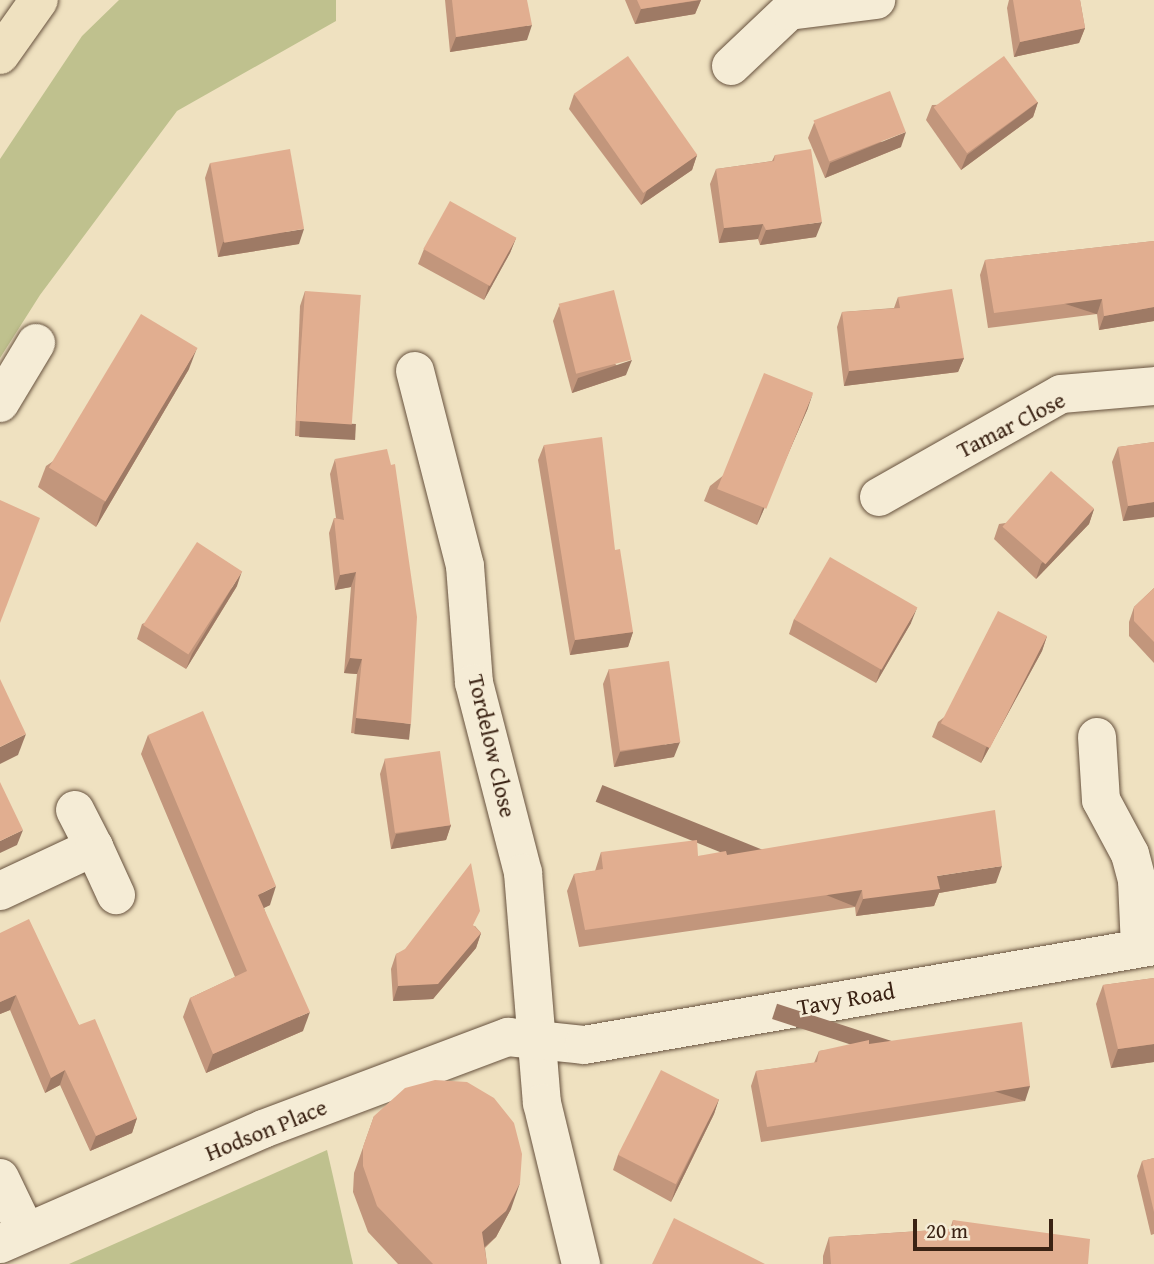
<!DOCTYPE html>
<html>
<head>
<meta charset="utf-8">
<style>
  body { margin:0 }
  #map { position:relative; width:1154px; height:1264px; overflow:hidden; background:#efe1c0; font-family:"Gentium Book Plus",serif }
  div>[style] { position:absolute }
  .green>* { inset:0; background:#bfc18e }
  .roads { filter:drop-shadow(0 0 2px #67523e) drop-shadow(0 0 2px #67523e) }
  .minor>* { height:38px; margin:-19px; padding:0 19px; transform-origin:19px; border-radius:19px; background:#f5ecd6 }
  .major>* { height:38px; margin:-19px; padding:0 19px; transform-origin:19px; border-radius:19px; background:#efe1c0 }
  .wall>* { inset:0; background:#c2967c }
  .shaded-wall>* { inset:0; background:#9e7a65; transform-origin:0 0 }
  .building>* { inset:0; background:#e1ae90; transform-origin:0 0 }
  span { translate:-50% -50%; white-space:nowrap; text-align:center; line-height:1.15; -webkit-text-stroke:5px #f5ecd6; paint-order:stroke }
  .street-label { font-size:23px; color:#3a2213 }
  .scale { position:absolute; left:913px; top:1219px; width:140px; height:32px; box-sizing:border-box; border:4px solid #3a2213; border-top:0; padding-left:9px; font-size:21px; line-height:24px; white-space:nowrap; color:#3a2213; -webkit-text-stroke:5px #f5ecd6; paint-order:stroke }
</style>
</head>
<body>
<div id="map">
  <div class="green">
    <i style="clip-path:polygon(119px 0,336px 0,336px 21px,177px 111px,40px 295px,0 358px,0 159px,82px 36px)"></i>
    <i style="clip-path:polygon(327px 1150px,353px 1264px,69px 1264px)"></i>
  </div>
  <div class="roads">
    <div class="minor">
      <i style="left:731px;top:66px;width:80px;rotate:-43.5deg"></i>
      <i style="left:789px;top:11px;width:88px;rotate:-7.2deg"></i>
      <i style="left:415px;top:371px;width:201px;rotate:75.6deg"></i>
      <i style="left:465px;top:566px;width:117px;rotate:85.6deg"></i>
      <i style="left:474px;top:683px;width:196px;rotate:75.5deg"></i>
      <i style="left:523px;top:873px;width:231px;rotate:85.3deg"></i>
      <i style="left:542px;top:1103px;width:166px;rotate:76.4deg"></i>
      <i style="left:0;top:403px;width:70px;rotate:-59deg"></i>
      <i style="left:879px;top:497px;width:209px;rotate:-29.5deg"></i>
      <i style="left:1061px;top:394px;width:93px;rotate:-4.9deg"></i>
      <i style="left:1097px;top:737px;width:63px;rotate:86.4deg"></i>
      <i style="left:1101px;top:800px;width:61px;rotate:61.8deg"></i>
      <i style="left:1130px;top:854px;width:28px;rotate:75deg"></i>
      <i style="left:1137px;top:881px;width:66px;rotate:87.4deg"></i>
      <i style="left:75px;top:810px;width:42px;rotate:62.8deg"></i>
      <i style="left:0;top:891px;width:104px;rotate:-25.1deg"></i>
      <i style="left:94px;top:847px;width:53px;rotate:65.4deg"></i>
      <i style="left:0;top:1178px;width:60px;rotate:64.3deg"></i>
      <i style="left:0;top:1244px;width:287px;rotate:-23.6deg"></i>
      <i style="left:263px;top:1129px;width:262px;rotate:-20.6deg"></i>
      <i style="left:508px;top:1037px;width:76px;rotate:6deg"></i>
      <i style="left:584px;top:1045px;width:579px;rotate:-9.85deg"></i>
    </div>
    <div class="major">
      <i style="left:0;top:55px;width:67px;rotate:-54.7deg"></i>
    </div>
  </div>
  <div class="wall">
    <i style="clip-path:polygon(445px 0,527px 0,527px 40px,450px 52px)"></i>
    <i style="clip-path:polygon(625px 0,701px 0,695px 14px,635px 24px)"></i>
    <i style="clip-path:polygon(1009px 0,1080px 0,1085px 28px,1079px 43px,1014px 57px,1007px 8px)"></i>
    <i style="clip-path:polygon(574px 94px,697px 155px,692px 170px,641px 205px,569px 109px)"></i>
    <i style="clip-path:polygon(1038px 102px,1033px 117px,961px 170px,926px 120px,932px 105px)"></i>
    <i style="clip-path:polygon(814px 123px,901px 147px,825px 178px,808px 138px)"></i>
    <i style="clip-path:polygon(775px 155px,816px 237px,760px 245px,758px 239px,719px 243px,710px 184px,716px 169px,772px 161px)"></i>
    <i style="clip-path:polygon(210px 163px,299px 244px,218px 257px,205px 178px)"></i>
    <i style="clip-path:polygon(516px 238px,510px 253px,484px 300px,418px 264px,424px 249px)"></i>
    <i style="clip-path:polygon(1154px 241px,1154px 321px,1099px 330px,1097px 314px,988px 328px,980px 275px,985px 260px)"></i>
    <i style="clip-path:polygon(305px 291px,351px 439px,295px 436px,300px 306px)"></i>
    <i style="clip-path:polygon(898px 297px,964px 358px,958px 372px,844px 386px,837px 327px,842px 312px,894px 308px)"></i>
    <i style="clip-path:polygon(559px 306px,626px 375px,572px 393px,553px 321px)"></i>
    <i style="clip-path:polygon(189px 369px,96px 527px,38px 487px,46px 466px)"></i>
    <i style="clip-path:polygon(808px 408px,757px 525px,704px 501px,710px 486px)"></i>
    <i style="clip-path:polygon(1154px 442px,1154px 517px,1123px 521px,1112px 462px,1118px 447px)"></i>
    <i style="clip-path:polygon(544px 445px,633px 632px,628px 647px,570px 655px,538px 460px)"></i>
    <i style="clip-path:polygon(335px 459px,406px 739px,351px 733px,357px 674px,344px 673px,351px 587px,335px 590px,329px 533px,334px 518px,336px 518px,330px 474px)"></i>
    <i style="clip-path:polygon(1094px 509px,1089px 524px,1036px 579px,994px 539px,999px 524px)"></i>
    <i style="clip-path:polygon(237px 586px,186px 669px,137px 639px,142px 624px)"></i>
    <i style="clip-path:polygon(1154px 588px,1154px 663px,1129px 636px,1129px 622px,1134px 607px)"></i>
    <i style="clip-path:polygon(794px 619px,911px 623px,876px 683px,789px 634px)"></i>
    <i style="clip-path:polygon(1047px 636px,1042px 651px,981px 763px,932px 737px,938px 722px)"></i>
    <i style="clip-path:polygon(609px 669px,674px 757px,614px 767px,603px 684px)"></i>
    <i style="clip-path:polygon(148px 735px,270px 905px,264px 908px,303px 1031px,206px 1073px,183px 1017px,190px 998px,235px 977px,141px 754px)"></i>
    <i style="clip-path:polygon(385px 759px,451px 825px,446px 840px,391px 849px,380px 774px)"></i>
    <i style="clip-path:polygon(601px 852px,698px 856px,727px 855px,996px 883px,939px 893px,934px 906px,856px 916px,855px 907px,579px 947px,567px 891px,574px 874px,595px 871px)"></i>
    <i style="clip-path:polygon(475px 926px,481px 933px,476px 948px,433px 999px,393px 1001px,391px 969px,396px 954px)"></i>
    <i style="clip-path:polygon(0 933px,79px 1025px,137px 1118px,132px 1133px,90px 1151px,60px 1085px,45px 1093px,10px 1010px,0 1014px)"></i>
    <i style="clip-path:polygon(1154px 978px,1154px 1062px,1111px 1068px,1096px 1004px,1103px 985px)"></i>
    <i style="clip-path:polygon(869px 1044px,1025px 1101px,761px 1142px,751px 1086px,756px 1071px,814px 1063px,819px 1051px)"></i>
    <i style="clip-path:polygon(719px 1099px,714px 1114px,671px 1202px,613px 1170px,618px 1155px)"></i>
    <i style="clip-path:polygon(374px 1116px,511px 1209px,496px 1237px,485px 1248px,487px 1264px,398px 1264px,368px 1232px,353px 1192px,354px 1173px)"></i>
    <i style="clip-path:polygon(1154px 1158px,1154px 1234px,1151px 1235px,1137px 1176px,1142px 1161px)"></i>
    <i style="clip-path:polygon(953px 1220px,1088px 1264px,823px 1264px,823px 1256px,829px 1237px,950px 1229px)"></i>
  </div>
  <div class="shaded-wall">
    <i style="clip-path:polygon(701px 0,695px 14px,635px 24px,641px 9px)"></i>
    <i style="clip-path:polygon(532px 25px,527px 40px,450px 52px,456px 37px)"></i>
    <i style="clip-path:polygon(1085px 28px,1079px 43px,1014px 57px,1020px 42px)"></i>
    <i style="clip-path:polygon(1038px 102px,1033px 117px,961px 170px,967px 155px)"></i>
    <i style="clip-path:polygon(906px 132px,901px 147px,825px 178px,830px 163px)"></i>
    <i style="clip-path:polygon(697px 155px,692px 170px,641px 205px,647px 190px)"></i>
    <i style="clip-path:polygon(822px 222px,816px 237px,760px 245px,766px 230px)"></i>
    <i style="clip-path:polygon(763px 224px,758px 239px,719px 243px,724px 228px)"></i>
    <i style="clip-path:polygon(304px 229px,299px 244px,218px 257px,223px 242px)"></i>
    <i style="clip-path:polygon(516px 238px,510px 253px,484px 300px,489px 285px)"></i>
    <i style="left:1102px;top:299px;width:16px;height:109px;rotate:108deg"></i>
    <i style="clip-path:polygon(1154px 307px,1154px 321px,1099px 330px,1104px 316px)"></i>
    <i style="clip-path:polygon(197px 348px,189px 369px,96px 527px,103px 505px)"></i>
    <i style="clip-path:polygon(964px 358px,958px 372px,844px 386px,849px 371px)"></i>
    <i style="clip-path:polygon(632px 360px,626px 375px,572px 393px,578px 378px)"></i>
    <i style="clip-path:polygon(813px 393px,808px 408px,757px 525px,762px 510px)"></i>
    <i style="left:300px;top:421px;width:56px;height:16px;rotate:3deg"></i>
    <i style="clip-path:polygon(1154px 502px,1154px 517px,1123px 521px,1128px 506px)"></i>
    <i style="clip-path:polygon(1094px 509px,1089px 524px,1036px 579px,1041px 564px)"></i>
    <i style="clip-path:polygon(242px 571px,237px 586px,186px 669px,192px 654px)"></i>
    <i style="clip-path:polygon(356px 572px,351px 587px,335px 590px,340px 575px)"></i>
    <i style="clip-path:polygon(917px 608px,911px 623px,876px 683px,881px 668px)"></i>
    <i style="clip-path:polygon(633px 632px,628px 647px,570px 655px,575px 640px)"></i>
    <i style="clip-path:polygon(1047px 636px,1042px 651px,981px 763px,986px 748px)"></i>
    <i style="clip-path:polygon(350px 658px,362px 659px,357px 674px,344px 673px)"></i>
    <i style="left:356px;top:718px;width:55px;height:16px;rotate:6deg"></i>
    <i style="clip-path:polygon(26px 734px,18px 755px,0 764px,0 747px)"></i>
    <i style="clip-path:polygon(680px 742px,674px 757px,614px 767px,620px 752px)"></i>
    <i style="clip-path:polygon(451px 825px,446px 840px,391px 849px,396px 834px)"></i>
    <i style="clip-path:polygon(23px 830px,17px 845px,0 853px,0 841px)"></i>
    <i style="clip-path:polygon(1002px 866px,996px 883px,939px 893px,934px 906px,856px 916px,863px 899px,937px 876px)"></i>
    <i style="clip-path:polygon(276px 886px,270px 905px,251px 914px,258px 895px)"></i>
    <i style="left:862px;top:890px;width:18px;height:280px;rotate:112deg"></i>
    <i style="clip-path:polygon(481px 933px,476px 948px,433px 999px,393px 1001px,398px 986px)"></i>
    <i style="clip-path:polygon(16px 995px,10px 1010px,0 1014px,0 1002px)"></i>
    <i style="clip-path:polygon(310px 1012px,303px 1031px,206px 1073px,213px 1054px)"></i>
    <i style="clip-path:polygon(1154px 1044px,1154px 1062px,1111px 1068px,1118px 1049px)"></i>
    <i style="clip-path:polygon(65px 1070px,60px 1085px,45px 1093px,51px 1078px)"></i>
    <i style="left:1030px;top:1086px;width:16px;height:266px;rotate:108deg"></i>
    <i style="clip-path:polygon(719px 1099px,714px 1114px,671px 1202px,676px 1187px)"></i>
    <i style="clip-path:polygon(137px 1118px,132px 1133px,90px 1151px,96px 1136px)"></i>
    <i style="clip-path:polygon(520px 1183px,511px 1209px,496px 1237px,472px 1258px,482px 1232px)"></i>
  </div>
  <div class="building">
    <i style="clip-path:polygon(452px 0,527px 0,532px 25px,456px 37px)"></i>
    <i style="clip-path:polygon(637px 0,698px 0,641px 9px)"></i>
    <i style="clip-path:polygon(1013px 0,1080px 0,1085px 28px,1020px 42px)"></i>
    <i style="left:628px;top:56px;width:121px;height:66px;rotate:55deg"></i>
    <i style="left:1004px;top:56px;width:57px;height:87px;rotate:54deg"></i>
    <i style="left:890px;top:91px;width:44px;height:82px;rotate:69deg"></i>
    <i style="left:290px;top:149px;width:81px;height:81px;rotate:80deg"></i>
    <i style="clip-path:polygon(811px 149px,822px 222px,766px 230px,763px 224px,724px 228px,716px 169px,774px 161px,775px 155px)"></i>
    <i style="left:450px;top:201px;width:76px;height:55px;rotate:29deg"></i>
    <i style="clip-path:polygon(1154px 241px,1154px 307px,1104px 316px,1102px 299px,994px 313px,985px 260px)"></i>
    <i style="clip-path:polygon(952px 289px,964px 358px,849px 371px,842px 312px,900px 308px,898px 297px)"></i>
    <i style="left:614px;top:290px;width:72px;height:57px;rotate:76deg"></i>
    <i style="left:305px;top:291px;width:56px;height:130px;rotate:4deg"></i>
    <i style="left:141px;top:314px;width:66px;height:179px;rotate:31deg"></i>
    <i style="left:764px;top:373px;width:53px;height:125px;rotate:22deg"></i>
    <i style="clip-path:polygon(602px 437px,615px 550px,620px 549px,633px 632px,575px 640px,544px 445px)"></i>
    <i style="clip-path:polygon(1154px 442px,1154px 502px,1128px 506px,1118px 447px)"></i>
    <i style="clip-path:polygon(387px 449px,391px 465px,395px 464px,417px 617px,411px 724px,356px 718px,362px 659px,350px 658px,356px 572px,340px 575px,334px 518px,344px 520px,335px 459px)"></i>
    <i style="left:1051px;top:471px;width:57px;height:74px;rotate:41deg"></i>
    <i style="clip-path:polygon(0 500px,40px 518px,0 623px)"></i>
    <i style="left:197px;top:542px;width:54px;height:99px;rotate:33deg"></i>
    <i style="left:830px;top:557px;width:101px;height:72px;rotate:30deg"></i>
    <i style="clip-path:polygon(1154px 588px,1154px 642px,1134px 621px,1134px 607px)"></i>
    <i style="left:998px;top:611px;width:55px;height:126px;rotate:27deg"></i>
    <i style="left:669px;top:661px;width:82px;height:61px;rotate:82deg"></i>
    <i style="clip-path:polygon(0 679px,26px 734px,0 747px)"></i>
    <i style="clip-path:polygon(203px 711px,276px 886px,258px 895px,310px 1012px,213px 1054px,190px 998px,247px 971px,148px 735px)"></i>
    <i style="left:440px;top:751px;width:75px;height:56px;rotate:82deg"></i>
    <i style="clip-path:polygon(0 782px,23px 830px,0 841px)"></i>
    <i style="clip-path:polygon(995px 810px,1002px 866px,937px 876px,940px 889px,863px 899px,862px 890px,585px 930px,574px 874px,603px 869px,601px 852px,697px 840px,698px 856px,726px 851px,727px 855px)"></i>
    <i style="clip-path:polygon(471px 863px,480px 911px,473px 925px,481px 933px,438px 984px,398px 986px,396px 954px,405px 949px)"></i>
    <i style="clip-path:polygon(29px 919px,79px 1025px,95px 1019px,137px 1118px,96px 1136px,65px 1070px,51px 1078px,16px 995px,0 1002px,0 933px)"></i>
    <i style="clip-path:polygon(1154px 978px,1154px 1044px,1118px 1049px,1103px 985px)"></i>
    <i style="clip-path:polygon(1022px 1022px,1030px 1086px,767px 1127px,756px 1071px,817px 1062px,819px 1051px,869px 1040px,869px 1044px)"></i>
    <i style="left:661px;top:1070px;width:65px;height:95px;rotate:27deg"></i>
    <i style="clip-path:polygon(435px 1080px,467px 1082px,494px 1098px,514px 1123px,522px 1154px,520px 1183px,506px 1211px,482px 1232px,487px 1264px,433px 1264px,377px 1206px,363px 1166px,363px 1147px,374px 1116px,405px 1088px)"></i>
    <i style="clip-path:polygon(1154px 1158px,1154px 1212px,1142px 1161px)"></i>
    <i style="clip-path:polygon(674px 1218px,765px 1264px,652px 1264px)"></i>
    <i style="clip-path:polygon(953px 1220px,1090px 1239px,1088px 1264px,831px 1264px,829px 1237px,952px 1229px)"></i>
  </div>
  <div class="street-label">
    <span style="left:1011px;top:425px;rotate:-27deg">Tamar Close</span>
    <span style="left:492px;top:746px;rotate:77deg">Tordelow Close</span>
    <span style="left:846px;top:999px;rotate:-10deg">Tavy Road</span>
    <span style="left:266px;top:1130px;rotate:-22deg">Hodson Place</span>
  </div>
  <div class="scale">20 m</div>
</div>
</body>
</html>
